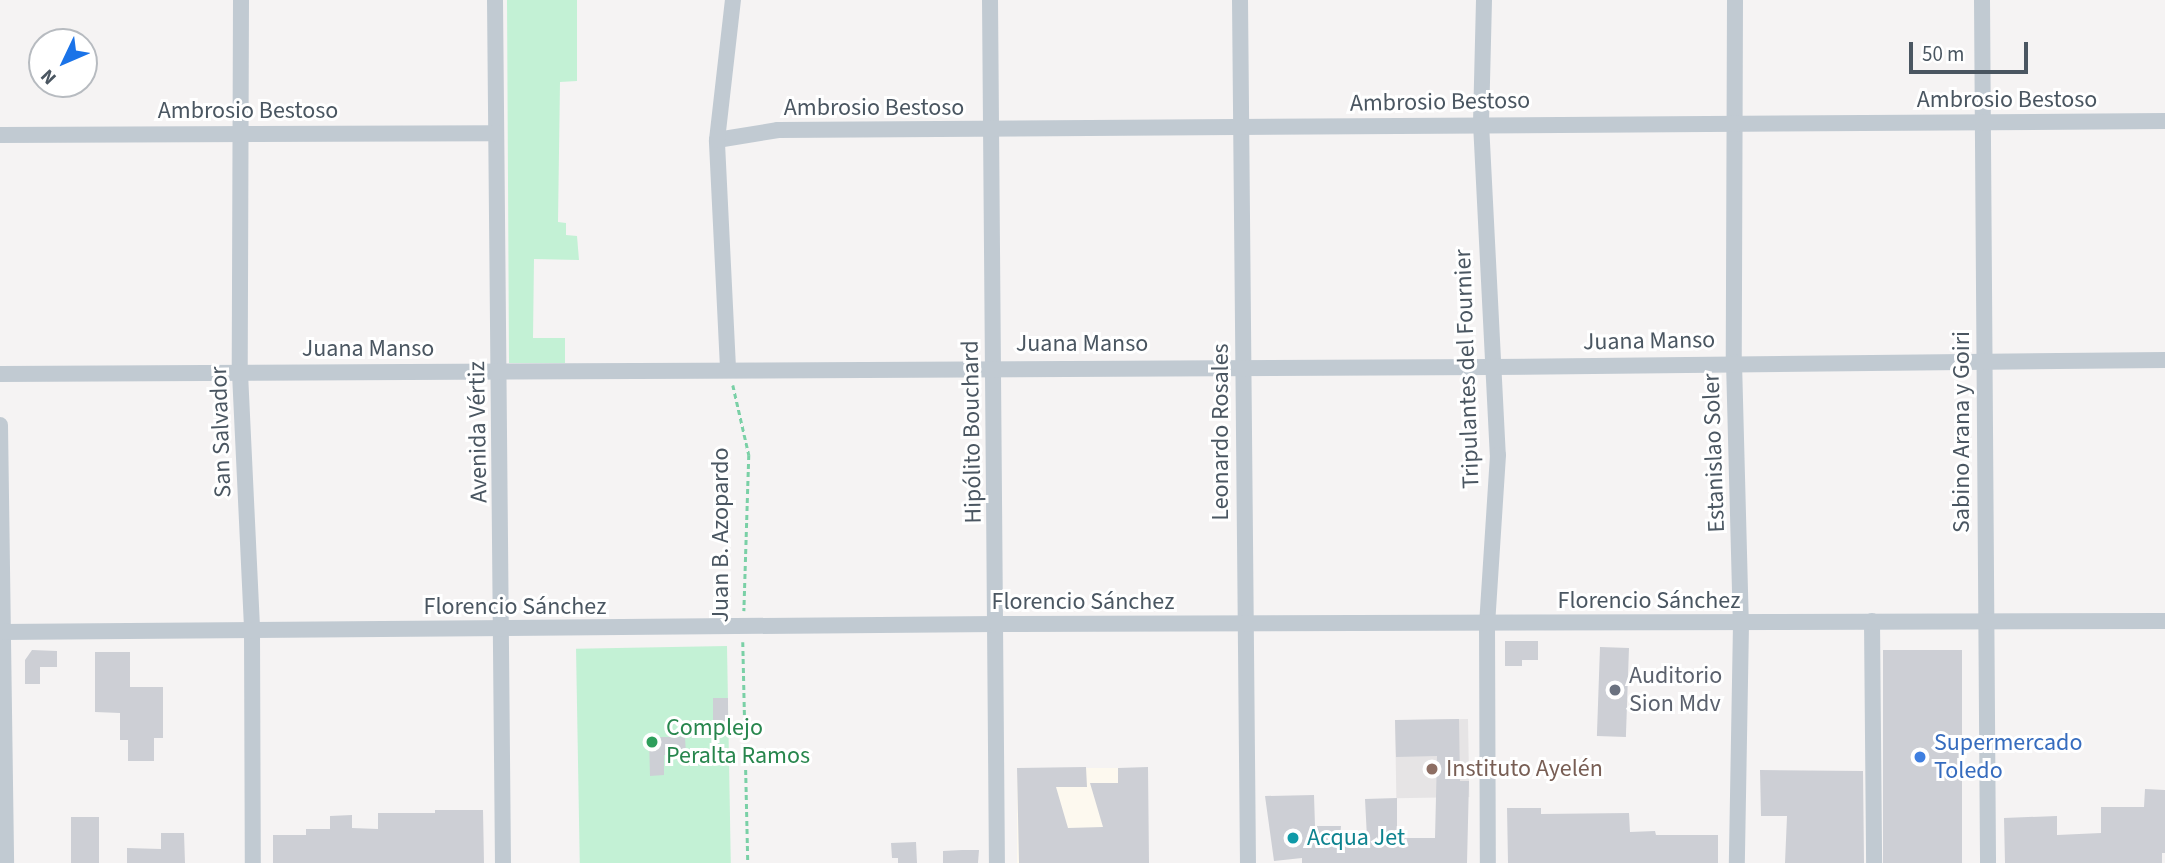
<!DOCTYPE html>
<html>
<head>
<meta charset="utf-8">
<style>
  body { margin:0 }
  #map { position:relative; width:2165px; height:863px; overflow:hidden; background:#f5f3f3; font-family:"Source Sans 3",sans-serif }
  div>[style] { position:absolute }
  .commercial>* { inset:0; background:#fdf9ef; transform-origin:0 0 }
  .education>* { inset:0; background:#e6e4e5; transform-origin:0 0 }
  .green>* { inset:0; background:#c3f1d5; transform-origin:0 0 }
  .building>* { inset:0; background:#cdcfd5; transform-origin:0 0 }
  .path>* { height:2.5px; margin-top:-1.25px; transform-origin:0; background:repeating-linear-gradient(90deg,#7ad0a6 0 5px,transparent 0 8.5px) }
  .minor>* { height:16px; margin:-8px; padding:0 8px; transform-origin:8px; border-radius:8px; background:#c1cad2 }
  .dots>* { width:19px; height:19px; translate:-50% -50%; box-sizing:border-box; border:4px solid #fff; border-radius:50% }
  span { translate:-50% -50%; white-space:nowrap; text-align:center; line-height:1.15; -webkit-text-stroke:6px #fff; paint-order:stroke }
  .street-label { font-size:24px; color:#4a5661 }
  .worship-label { font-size:24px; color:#5b616d }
  .left { translate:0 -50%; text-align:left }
  .leisure-label { font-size:24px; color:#27864d }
  .shop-label { font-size:24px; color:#366cbe }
  .education-label { font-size:24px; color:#785e54 }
  .culture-label { font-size:24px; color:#0d838f }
  .north { position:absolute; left:28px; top:28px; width:70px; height:70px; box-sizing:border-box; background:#fff; border:2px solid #b7bbc0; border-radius:50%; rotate:226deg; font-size:19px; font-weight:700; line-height:28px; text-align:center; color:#4a5661 }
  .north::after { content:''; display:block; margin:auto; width:24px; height:32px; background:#1a73e8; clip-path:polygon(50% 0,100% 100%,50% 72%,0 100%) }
  .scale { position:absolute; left:1909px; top:42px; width:119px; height:32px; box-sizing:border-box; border:4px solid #4a5661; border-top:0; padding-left:9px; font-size:21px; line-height:24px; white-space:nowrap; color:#4a5661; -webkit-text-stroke:5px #fff; paint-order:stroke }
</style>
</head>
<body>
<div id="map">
  <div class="commercial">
    <i style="left:1017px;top:768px;width:101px;height:95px"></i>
  </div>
  <div class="education">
    <i style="left:1468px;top:719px;width:78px;height:73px;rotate:89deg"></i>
  </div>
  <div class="green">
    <i style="clip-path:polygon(507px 0,577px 0,577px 81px,560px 82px,558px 222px,566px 223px,566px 235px,577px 236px,579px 260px,534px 259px,533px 338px,565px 338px,565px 363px,509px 363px)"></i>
    <i style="left:727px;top:646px;width:217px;height:151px;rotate:89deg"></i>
  </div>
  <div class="building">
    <i style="clip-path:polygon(1505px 641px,1538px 641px,1538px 660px,1522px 660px,1522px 666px,1505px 666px)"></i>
    <i style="left:1600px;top:647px;width:29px;height:89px;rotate:2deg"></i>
    <i style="clip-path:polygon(32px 650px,57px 651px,57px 667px,40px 667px,40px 684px,25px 684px,25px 660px)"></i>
    <i style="left:1883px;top:650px;width:79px;height:213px"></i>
    <i style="clip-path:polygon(95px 652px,130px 652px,130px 687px,163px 687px,163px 738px,154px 738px,154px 761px,128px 761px,128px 740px,120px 740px,120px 713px,95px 712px)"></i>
    <i style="left:713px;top:698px;width:15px;height:31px"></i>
    <i style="clip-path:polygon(1459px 719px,1460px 781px,1469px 781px,1467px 863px,1302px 863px,1302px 858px,1274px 861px,1265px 796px,1314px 795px,1315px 826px,1341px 826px,1340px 838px,1367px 838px,1365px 799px,1397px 798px,1397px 838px,1435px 838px,1437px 756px,1396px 757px,1395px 720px)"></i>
    <i style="clip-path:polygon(649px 737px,685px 737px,686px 755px,664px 755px,664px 775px,650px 776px)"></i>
    <i style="clip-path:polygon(1086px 767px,1087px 787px,1056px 787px,1068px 828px,1103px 827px,1090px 783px,1118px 783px,1118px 768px,1148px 767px,1149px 863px,1019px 863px,1017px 768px)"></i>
    <i style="clip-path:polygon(1760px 770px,1863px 771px,1864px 863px,1785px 863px,1787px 816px,1761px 816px)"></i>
    <i style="clip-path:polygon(2145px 789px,2165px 790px,2165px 853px,2162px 853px,2162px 863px,2005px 863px,2004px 818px,2057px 816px,2057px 835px,2101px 833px,2101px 807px,2144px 807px)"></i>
    <i style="clip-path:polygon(1507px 808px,1541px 808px,1541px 814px,1629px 813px,1630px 832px,1655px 831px,1656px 835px,1718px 835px,1718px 863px,1508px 863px)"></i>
    <i style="clip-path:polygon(435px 810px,483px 810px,484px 863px,273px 863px,273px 835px,306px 835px,306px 829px,330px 829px,330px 816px,352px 815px,352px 828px,378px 829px,378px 813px,435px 813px)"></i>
    <i style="left:71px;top:817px;width:28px;height:46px"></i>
    <i style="clip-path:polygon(161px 833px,184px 833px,185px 863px,127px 863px,127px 848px,161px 849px)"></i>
    <i style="clip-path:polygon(916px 842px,917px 863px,898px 863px,898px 858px,892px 858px,891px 843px)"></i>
    <i style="clip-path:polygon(962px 850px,979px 850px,978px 863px,943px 863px,943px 851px)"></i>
  </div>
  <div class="path">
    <i style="left:733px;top:385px;width:72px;rotate:77.1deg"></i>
    <i style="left:749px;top:455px;width:156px;rotate:91.8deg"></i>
    <i style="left:743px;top:642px;width:221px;rotate:88.7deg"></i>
  </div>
  <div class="minor">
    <i style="left:241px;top:0;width:373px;rotate:90.2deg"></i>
    <i style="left:240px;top:373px;width:259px;rotate:87.3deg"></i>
    <i style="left:252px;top:632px;width:231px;rotate:89.8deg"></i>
    <i style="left:495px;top:0;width:863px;rotate:89.47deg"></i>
    <i style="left:990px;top:0;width:863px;rotate:89.54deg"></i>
    <i style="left:1240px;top:0;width:863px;rotate:89.47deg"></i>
    <i style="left:1484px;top:0;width:123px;rotate:91.4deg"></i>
    <i style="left:1481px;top:123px;width:332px;rotate:87.1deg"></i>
    <i style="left:1498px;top:455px;width:168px;rotate:93.7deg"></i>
    <i style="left:1487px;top:623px;width:240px;rotate:89.8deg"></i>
    <i style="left:1735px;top:0;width:362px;rotate:90.2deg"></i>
    <i style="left:1734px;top:362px;width:262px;rotate:88.5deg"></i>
    <i style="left:1741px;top:624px;width:239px;rotate:91deg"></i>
    <i style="left:1982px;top:0;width:863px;rotate:89.6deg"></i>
    <i style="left:0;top:135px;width:496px;rotate:-0.2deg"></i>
    <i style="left:717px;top:140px;width:62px;rotate:-9.3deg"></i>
    <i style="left:778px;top:130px;width:1387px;rotate:-0.37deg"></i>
    <i style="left:728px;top:368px;width:228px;rotate:-92.8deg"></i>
    <i style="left:717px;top:140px;width:141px;rotate:-83.5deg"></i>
    <i style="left:0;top:374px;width:1491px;rotate:-0.27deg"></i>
    <i style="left:1491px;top:367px;width:674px;rotate:-0.6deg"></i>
    <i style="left:0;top:425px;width:438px;rotate:89.2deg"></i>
    <i style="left:1872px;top:621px;width:242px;rotate:89.5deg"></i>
    <i style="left:0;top:632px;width:997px;rotate:-0.46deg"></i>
    <i style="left:997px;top:624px;width:1168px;rotate:-0.15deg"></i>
  </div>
  <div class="dots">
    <i style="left:1615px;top:690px;background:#6b7280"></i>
    <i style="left:652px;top:742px;background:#2e9e5b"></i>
    <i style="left:1920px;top:757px;background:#3f7fe0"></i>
    <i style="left:1432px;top:769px;background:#8d6e63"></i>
    <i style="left:1293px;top:838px;background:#0f9aa8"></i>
  </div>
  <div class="street-label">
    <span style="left:2007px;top:100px">Ambrosio Bestoso</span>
    <span style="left:1440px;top:102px;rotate:-1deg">Ambrosio Bestoso</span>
    <span style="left:874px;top:108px">Ambrosio Bestoso</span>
    <span style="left:248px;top:111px">Ambrosio Bestoso</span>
    <span style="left:1649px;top:341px;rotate:-1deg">Juana Manso</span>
    <span style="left:1082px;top:344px">Juana Manso</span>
    <span style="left:368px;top:349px">Juana Manso</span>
    <span style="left:1467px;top:369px;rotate:-92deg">Tripulantes del Fournier</span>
    <span style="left:221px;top:432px;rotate:-92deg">San Salvador</span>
    <span style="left:478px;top:432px;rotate:-91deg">Avenida Vértiz</span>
    <span style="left:972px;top:432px;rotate:-91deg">Hipólito Bouchard</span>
    <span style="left:1221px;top:432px;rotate:-90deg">Leonardo Rosales</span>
    <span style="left:1962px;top:432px;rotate:-90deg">Sabino Arana y Goiri</span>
    <span style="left:1714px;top:453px;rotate:-92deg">Estanislao Soler</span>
    <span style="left:721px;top:535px;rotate:-90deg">Juan B. Azopardo</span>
    <span style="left:1649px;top:601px">Florencio Sánchez</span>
    <span style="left:1083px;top:602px">Florencio Sánchez</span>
    <span style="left:515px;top:607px">Florencio Sánchez</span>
  </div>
  <div class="worship-label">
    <span class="left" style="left:1629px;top:690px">Auditorio<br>Sion Mdv</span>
  </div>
  <div class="leisure-label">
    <span class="left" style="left:666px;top:742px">Complejo<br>Peralta Ramos</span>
  </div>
  <div class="shop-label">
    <span class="left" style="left:1934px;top:757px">Supermercado<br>Toledo</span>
  </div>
  <div class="education-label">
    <span class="left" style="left:1446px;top:769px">Instituto Ayelén</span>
  </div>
  <div class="culture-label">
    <span class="left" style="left:1307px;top:838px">Acqua Jet</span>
  </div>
  <div class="north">N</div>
  <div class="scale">50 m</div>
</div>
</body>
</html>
